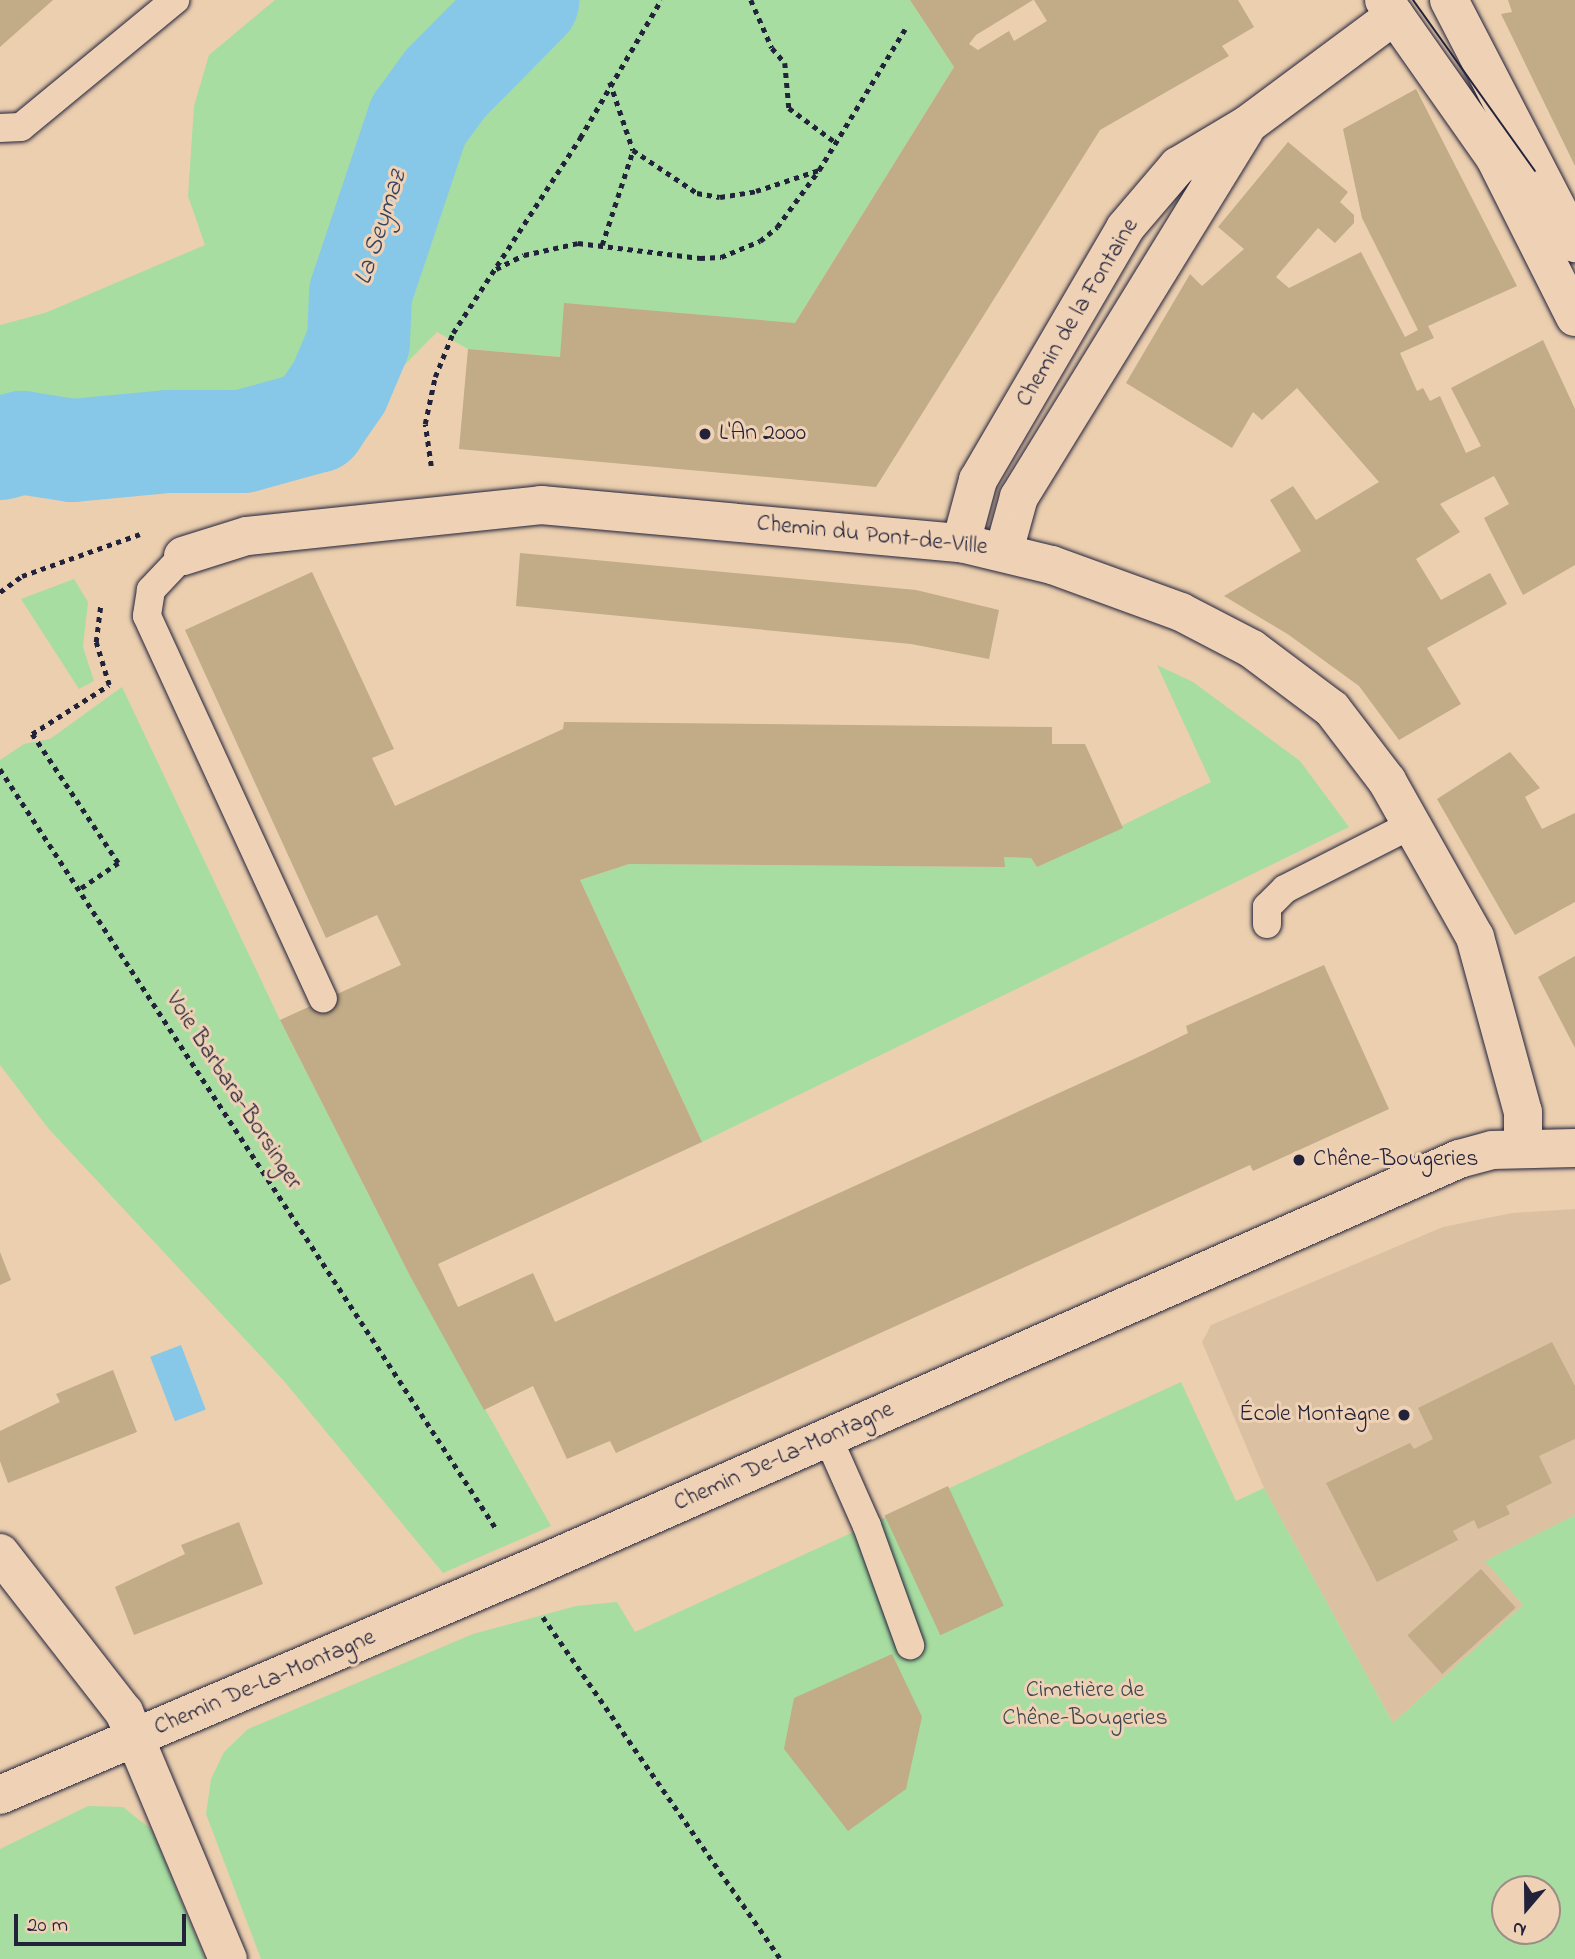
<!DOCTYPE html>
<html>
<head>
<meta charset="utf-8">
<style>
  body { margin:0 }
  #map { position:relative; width:1575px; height:1959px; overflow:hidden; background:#eccfaf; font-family:"Indie Flower",sans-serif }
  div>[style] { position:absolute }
  .built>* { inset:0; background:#dbc1a1 }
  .green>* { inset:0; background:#a7dda0 }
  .water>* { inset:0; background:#87c8e8; transform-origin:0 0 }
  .river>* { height:103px; margin:-51.5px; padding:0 51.5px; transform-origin:51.5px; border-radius:51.5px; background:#87c8e8 }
  .building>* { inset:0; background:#c2ab87; transform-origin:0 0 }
  .path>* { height:4.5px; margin-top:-2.25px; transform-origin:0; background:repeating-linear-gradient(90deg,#22223b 0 5px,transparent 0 10px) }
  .roads { filter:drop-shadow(0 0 2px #22223b) drop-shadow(0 0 2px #22223b) }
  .service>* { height:28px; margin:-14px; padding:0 14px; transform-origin:14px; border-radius:14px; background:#efd2b6 }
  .minor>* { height:38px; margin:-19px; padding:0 19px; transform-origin:19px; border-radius:19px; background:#efd2b6 }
  .tertiary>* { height:38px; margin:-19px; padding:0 19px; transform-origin:19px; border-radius:19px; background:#efd2b6 }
  .secondary>* { height:38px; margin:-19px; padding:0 19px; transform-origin:19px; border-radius:19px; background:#efd2b6 }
  .tram>* { height:2px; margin:-1px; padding:0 1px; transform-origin:1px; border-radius:1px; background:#22223b }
  .dots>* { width:19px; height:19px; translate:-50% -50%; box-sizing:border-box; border:4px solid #efd2b6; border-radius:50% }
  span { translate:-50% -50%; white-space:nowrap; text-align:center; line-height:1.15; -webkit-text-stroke:6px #efd2b6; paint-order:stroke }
  .street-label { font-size:24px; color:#22223b }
  .poi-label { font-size:24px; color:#22223b }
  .left { translate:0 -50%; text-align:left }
  .right { translate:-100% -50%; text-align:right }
  .park-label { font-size:24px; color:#3d474f }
  .water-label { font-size:26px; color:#36435e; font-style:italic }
  .north { position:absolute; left:1491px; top:1875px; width:70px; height:70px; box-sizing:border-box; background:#efd2b6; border:2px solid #9d8c85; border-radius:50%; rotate:200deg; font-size:19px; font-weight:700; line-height:28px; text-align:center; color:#22223b }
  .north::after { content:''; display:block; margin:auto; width:24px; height:32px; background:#22223b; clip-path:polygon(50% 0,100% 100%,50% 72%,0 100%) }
  .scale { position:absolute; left:14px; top:1914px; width:172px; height:32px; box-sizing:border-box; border:4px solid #22223b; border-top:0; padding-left:9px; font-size:21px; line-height:24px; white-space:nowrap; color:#22223b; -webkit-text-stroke:5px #efd2b6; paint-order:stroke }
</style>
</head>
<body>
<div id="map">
  <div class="built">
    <i style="clip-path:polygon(1575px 1209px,1575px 1515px,1486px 1561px,1523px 1605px,1393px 1723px,1264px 1488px,1202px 1342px,1211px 1325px,1443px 1227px,1512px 1213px)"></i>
  </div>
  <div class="green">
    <i style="clip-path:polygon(275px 0,910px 0,954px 67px,795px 323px,560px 357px,468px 349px,437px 332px,358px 412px,333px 430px,296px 443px,146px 472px,62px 458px,0 464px,0 325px,45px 313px,205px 245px,188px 196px,194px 106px,209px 55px)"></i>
    <i style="clip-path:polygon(74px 579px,88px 602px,83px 647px,94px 681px,79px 689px,21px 599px)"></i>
    <i style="clip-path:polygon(1157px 665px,1193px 682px,1300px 761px,1349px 827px,702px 1142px,580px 880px,629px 864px,1004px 867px,1004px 857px,1031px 858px,1037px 867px,1211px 782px)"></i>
    <i style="clip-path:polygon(122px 687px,280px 1020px,410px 1276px,551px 1526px,443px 1573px,284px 1381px,48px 1128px,0 1065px,0 760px,24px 744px,50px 739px)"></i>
    <i style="clip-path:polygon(evenodd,1181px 1382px,1236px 1501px,1264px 1488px,1393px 1723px,1523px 1605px,1485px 1561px,1575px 1515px,1575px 1959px,261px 1959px,206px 1814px,211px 1779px,224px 1752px,248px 1729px,473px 1634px,576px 1606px,617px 1602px,635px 1632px,1181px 1382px,1505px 1889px,1547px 1889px,1547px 1931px,1505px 1931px,1505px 1889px)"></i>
    <i style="clip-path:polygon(88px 1806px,123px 1807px,152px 1830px,205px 1959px,0 1959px,0 1849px)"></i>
  </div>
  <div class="water">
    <i style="left:181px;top:1345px;width:69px;height:33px;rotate:69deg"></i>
  </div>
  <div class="river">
    <i style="left:0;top:448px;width:22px;rotate:-16deg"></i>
    <i style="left:21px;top:442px;width:52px;rotate:8.9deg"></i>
    <i style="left:72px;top:450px;width:96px;rotate:-5.4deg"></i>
    <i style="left:168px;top:441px;width:74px"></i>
    <i style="left:242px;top:441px;width:76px;rotate:-15.3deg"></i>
    <i style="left:315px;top:421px;width:42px;rotate:-55.6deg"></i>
    <i style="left:339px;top:386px;width:49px;rotate:-67.1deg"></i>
    <i style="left:358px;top:341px;width:48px;rotate:-87.6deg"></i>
    <i style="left:360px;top:293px;width:182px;rotate:-71.5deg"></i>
    <i style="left:418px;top:120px;width:46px;rotate:-53.9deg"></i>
    <i style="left:445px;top:83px;width:117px;rotate:-45.3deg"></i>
  </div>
  <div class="building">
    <i style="clip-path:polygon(0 0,53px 0,0 47px)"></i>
    <i style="clip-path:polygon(910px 0,1033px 0,976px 35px,969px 44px,978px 50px,1009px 31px,1014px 41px,1047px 21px,1034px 0,1238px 0,1254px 27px,1222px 46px,1229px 56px,1100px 130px,876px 487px,459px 449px,468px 349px,560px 357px,564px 303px,795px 323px,954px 67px)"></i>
    <i style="clip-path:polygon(1508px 0,1575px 0,1575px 166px,1501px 14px,1512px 12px)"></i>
    <i style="clip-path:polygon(1416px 89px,1517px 286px,1428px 326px,1434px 338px,1400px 353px,1417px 391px,1423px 388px,1430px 401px,1440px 396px,1466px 453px,1481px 446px,1451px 388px,1543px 340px,1575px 409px,1575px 565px,1523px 595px,1484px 518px,1509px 504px,1494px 476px,1440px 504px,1460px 532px,1416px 559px,1441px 600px,1490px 573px,1507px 604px,1427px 648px,1461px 704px,1399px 740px,1359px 686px,1289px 635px,1224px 596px,1301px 551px,1270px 500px,1293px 486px,1316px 520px,1379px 482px,1297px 388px,1262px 420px,1253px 412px,1232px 448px,1126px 383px,1190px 274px,1202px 286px,1244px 249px,1218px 227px,1288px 142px,1348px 192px,1340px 202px,1354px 215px,1354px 223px,1335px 243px,1318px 228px,1276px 277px,1289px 288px,1361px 252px,1405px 337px,1418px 330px,1362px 218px,1343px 129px)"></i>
    <i style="clip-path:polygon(520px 553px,916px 590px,999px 610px,989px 659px,911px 644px,516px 606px)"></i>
    <i style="clip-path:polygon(312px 572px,394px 749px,372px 758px,395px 806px,563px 729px,564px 722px,1052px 727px,1052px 744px,1085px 744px,1123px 828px,1037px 867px,1031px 858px,1004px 857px,1005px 867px,629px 864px,580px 880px,702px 1142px,438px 1264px,458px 1307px,533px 1273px,555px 1322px,1145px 1054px,1188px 1033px,1186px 1026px,1324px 965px,1389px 1109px,1253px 1171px,1250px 1165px,616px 1453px,610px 1441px,567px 1459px,533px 1386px,484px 1410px,410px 1276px,280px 1020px,401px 965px,377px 915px,326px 938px,185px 630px)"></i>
    <i style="clip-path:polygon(1510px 752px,1540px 788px,1525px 797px,1542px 829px,1575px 813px,1575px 902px,1515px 935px,1437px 799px)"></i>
    <i style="clip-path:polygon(1575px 956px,1575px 1048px,1538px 977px)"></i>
    <i style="clip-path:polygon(0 1252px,11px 1280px,0 1285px)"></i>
    <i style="clip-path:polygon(1552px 1342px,1575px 1386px,1575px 1439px,1539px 1456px,1552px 1483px,1506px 1506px,1510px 1514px,1478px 1529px,1474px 1520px,1453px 1531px,1458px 1540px,1377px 1582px,1326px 1483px,1410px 1443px,1414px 1449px,1433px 1439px,1418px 1408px)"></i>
    <i style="clip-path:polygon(113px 1370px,137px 1432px,8px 1483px,0 1461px,0 1431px,60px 1402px,56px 1394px)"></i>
    <i style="left:948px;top:1486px;width:132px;height:70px;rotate:65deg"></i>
    <i style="clip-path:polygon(239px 1522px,263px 1584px,134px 1635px,115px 1587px,185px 1554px,181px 1545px)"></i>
    <i style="left:1481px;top:1569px;width:52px;height:99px;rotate:48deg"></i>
    <i style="clip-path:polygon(892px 1654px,922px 1717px,906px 1789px,848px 1831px,784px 1749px,794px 1698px)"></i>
  </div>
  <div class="path">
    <i style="left:751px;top:0;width:52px;rotate:66.4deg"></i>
    <i style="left:772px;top:48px;width:20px;rotate:49deg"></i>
    <i style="left:785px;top:63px;width:45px;rotate:84.9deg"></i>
    <i style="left:789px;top:108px;width:57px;rotate:36.5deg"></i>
    <i style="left:610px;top:82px;width:72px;rotate:71.3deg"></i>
    <i style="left:633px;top:150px;width:77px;rotate:33.9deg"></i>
    <i style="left:697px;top:193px;width:23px;rotate:10deg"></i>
    <i style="left:720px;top:197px;width:36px;rotate:-9deg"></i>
    <i style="left:756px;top:191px;width:66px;rotate:-18.4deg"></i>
    <i style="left:602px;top:245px;width:100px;rotate:-71.9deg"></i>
    <i style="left:496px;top:269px;width:31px;rotate:-27deg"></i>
    <i style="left:524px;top:255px;width:55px;rotate:-12.5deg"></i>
    <i style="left:578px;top:243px;width:123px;rotate:7deg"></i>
    <i style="left:700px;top:258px;width:21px;rotate:-3deg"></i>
    <i style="left:721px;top:257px;width:42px;rotate:-22.3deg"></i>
    <i style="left:760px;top:241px;width:22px;rotate:-39deg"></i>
    <i style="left:777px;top:227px;width:71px;rotate:-53.6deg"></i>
    <i style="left:819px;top:170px;width:165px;rotate:-58.6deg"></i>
    <i style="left:431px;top:466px;width:42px;rotate:-98.1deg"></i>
    <i style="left:425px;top:424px;width:48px;rotate:-78deg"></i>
    <i style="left:435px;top:377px;width:48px;rotate:-67.8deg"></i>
    <i style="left:453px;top:333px;width:233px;rotate:-56.9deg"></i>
    <i style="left:580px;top:138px;width:160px;rotate:-59.6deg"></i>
    <i style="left:0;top:592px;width:27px;rotate:-36deg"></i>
    <i style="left:22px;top:576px;width:125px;rotate:-19.6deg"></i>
    <i style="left:0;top:769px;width:909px;rotate:56.85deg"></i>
    <i style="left:81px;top:888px;width:45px;rotate:-34deg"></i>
    <i style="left:118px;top:863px;width:155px;rotate:-123.7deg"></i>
    <i style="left:32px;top:734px;width:91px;rotate:-32.5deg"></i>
    <i style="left:109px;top:685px;width:45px;rotate:-106.8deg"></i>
    <i style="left:96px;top:642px;width:39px;rotate:-83deg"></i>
    <i style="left:543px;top:1617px;width:417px;rotate:55.2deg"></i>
  </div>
  <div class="roads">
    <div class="service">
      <i style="left:0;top:128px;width:21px;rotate:-3deg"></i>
      <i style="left:21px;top:127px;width:200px;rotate:-39.5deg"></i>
      <i style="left:183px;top:556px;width:47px;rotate:133.3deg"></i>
      <i style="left:151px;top:590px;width:26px;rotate:99deg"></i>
      <i style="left:147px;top:616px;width:421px;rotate:65.3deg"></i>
      <i style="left:1267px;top:924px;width:17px;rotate:-90deg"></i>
      <i style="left:1267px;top:907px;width:25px;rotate:-45deg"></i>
      <i style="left:1285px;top:889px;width:144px;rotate:-26.9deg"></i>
      <i style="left:828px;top:1438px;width:96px;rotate:66.1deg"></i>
      <i style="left:867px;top:1526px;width:127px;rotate:70.1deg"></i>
    </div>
    <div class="minor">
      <i style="left:961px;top:543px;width:65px;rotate:-74.9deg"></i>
      <i style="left:978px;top:480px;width:292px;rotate:-59.7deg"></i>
      <i style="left:1125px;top:228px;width:82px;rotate:-49.5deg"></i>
      <i style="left:1178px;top:166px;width:80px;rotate:-30.7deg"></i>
      <i style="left:1247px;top:125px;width:184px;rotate:-36.6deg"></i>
      <i style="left:1004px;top:551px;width:56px;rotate:-74.5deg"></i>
      <i style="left:1019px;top:497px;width:431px;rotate:-58.4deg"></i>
      <i style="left:183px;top:556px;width:67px;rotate:-17.4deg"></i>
      <i style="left:247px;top:536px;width:296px;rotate:-6deg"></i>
      <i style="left:541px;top:505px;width:422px;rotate:5.2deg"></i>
      <i style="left:961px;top:543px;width:94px;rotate:13.6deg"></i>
      <i style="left:1052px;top:565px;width:137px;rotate:20deg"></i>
      <i style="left:1181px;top:612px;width:80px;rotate:27.5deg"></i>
      <i style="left:1252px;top:649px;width:100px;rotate:36.9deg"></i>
      <i style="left:1332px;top:709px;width:91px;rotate:52.6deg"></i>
      <i style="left:1387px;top:781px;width:179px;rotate:60.6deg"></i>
      <i style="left:1475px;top:937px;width:181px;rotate:74.7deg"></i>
      <i style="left:1523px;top:1112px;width:37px;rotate:90deg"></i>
      <i style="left:0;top:1553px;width:202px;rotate:52.1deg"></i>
      <i style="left:124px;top:1712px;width:268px;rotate:67.2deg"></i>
    </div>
    <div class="tertiary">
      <i style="left:0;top:1795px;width:571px;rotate:-23.11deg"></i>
      <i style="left:525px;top:1571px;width:1021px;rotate:-23.8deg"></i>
      <i style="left:1459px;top:1159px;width:34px;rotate:-15deg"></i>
      <i style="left:1492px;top:1150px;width:83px;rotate:-1.4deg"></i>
    </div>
    <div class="secondary">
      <i style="left:1384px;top:0;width:193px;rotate:54.9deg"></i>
      <i style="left:1495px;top:158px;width:178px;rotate:63.3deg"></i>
      <i style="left:1449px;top:0;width:274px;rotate:62.6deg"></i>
    </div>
  </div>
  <div class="tram">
    <i style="left:1413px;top:0;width:210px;rotate:54.5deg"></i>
  </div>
  <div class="dots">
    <i style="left:705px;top:434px;background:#22223b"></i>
    <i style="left:1299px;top:1160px;background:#22223b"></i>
    <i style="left:1404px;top:1415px;background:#22223b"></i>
  </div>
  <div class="street-label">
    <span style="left:1078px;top:313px;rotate:-59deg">Chemin de la Fontaine</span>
    <span style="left:872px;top:536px;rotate:6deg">Chemin du Pont-de-Ville</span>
    <span style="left:233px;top:1091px;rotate:57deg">Voie Barbara-Borsinger</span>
    <span style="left:784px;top:1457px;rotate:-24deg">Chemin De-La-Montagne</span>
    <span style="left:265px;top:1683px;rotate:-23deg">Chemin De-La-Montagne</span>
  </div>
  <div class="poi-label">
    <span class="left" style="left:719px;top:434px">L'An 2000</span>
    <span class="left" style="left:1313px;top:1160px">Chêne-Bougeries</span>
    <span class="right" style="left:1390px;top:1415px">École Montagne</span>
  </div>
  <div class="park-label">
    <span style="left:1085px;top:1705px">Cimetière de<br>Chêne-Bougeries</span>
  </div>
  <div class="water-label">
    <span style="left:382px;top:228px;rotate:-72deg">La Seymaz</span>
  </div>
  <div class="north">N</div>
  <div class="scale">20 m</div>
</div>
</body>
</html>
